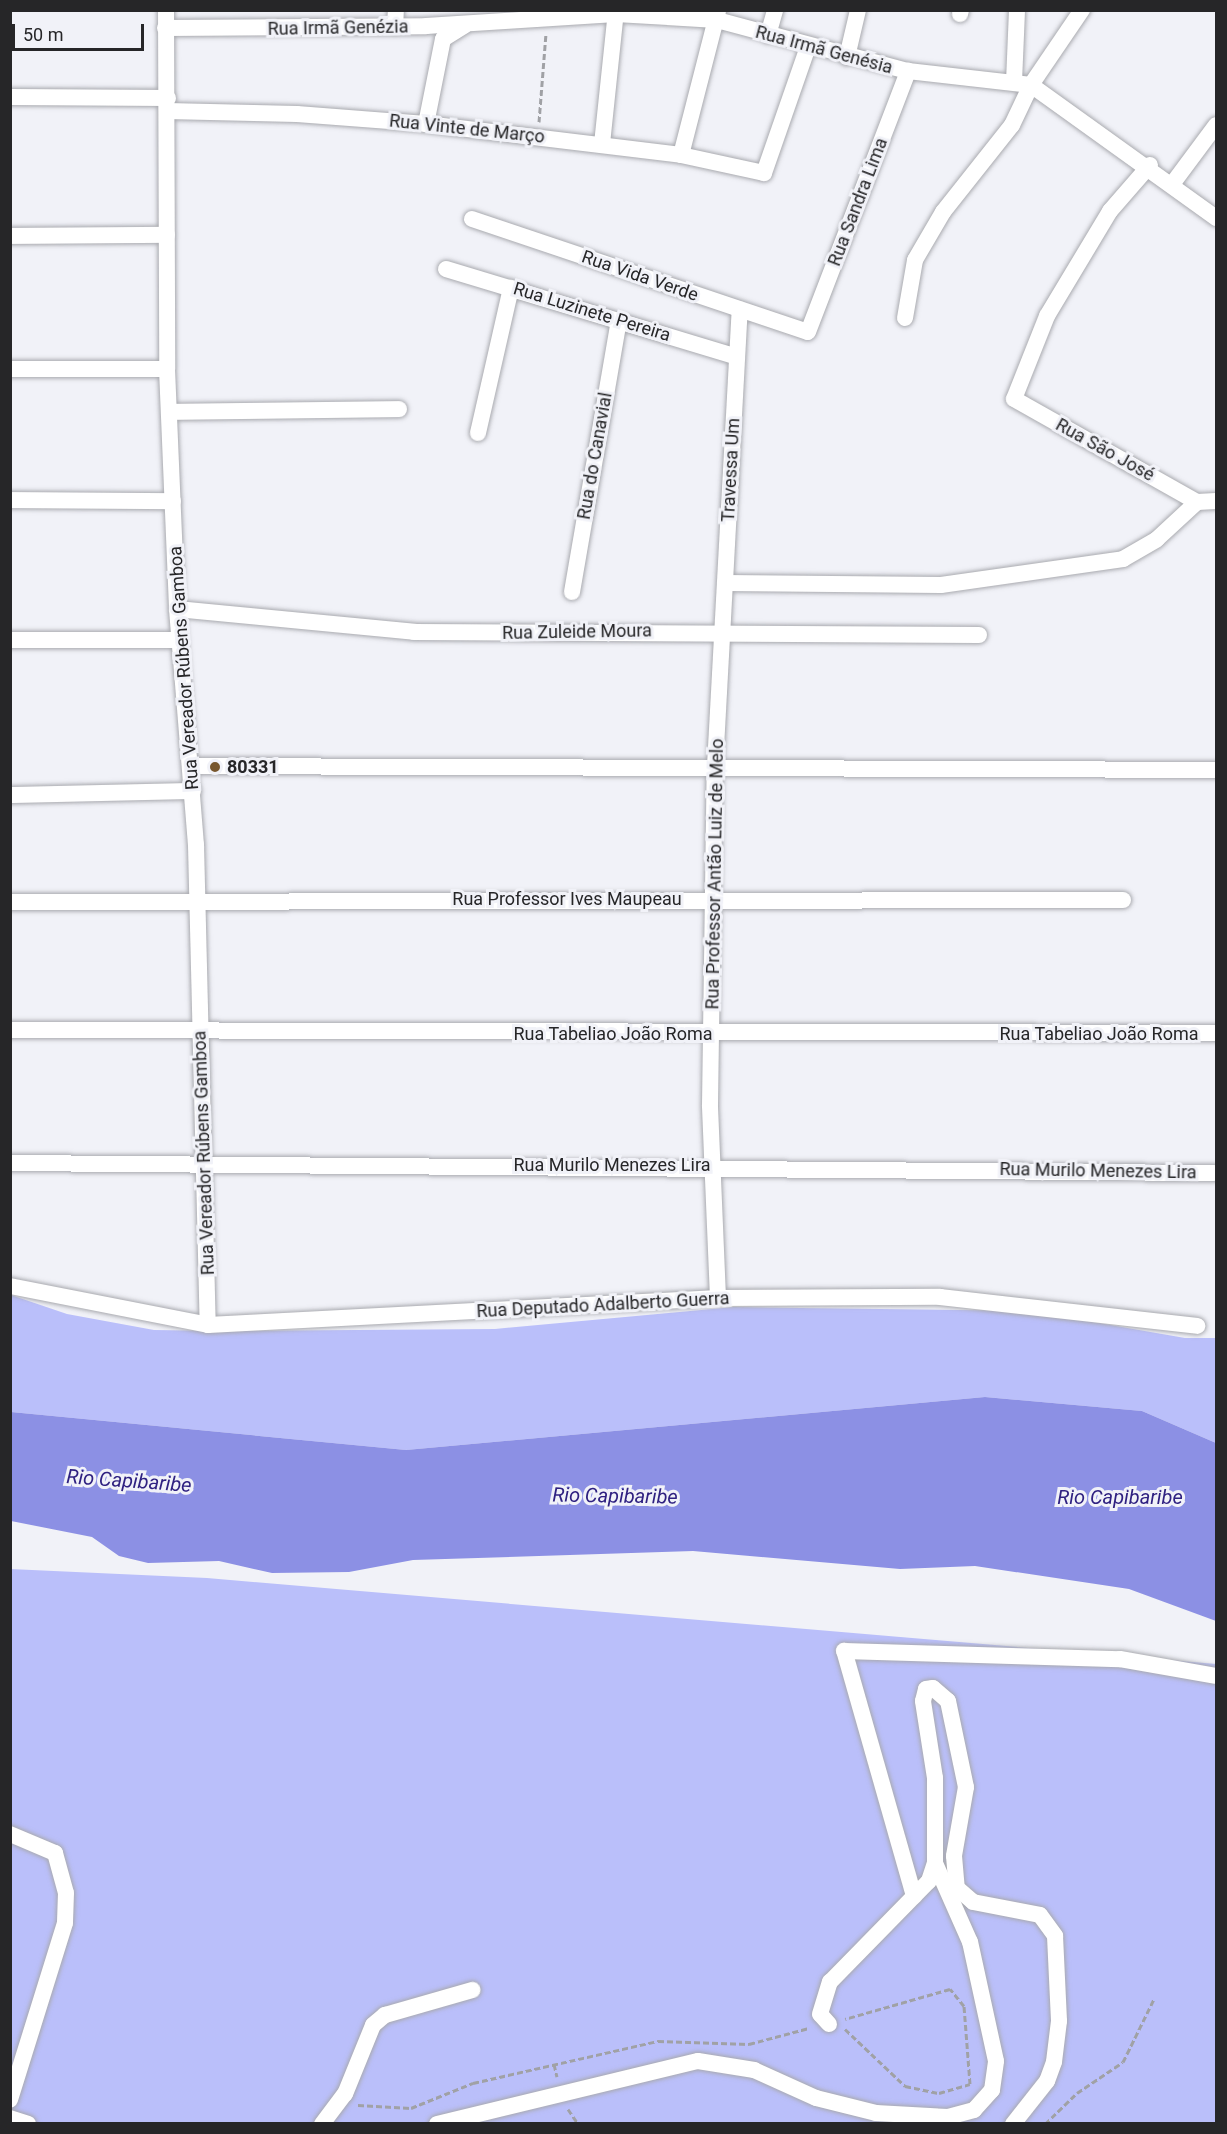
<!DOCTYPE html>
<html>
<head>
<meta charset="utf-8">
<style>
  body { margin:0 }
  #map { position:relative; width:1227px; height:2134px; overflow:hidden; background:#f1f2f8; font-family:Roboto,sans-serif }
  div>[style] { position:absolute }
  .green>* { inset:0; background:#babffa }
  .water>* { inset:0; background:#8c90e4 }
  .path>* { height:3px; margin-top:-1.5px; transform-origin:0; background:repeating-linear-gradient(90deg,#a0a1a5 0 6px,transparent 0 9px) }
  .roads { filter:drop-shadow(0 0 2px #a9aaaf) drop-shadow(0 0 2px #a9aaaf) }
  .minor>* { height:16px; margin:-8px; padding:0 8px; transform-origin:8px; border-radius:8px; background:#fff }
  .dots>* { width:16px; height:16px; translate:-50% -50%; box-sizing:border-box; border:3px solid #f1f2f8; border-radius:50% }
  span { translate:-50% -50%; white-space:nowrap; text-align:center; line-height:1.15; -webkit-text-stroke:6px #f1f2f8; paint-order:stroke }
  .street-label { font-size:18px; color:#262628 }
  .poi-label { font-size:18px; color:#262628; font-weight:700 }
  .left { translate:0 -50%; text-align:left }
  .water-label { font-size:20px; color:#2f2181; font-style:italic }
  .frame { position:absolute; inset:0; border:12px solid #262628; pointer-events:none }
  .scale { position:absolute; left:12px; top:24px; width:132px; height:27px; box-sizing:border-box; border:3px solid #262628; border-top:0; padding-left:8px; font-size:18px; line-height:21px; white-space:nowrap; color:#262628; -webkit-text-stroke:4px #f1f2f8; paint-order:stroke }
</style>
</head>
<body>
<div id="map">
  <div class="green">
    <i style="clip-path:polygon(11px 1295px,67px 1314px,154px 1330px,220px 1331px,495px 1329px,734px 1307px,1030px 1311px,1185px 1338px,1216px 1338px,1216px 1443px,1142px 1411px,985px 1397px,406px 1450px,11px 1412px)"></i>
    <i style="clip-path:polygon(10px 1569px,207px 1578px,1216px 1664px,1216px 2123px,11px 2123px)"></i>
  </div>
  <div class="water">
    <i style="clip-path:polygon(985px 1397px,1142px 1411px,1216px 1443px,1216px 1621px,1129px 1589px,975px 1566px,900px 1569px,693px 1551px,413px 1560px,349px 1572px,272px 1573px,219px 1561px,148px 1563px,119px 1556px,92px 1537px,11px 1521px,11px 1412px,406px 1450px)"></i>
  </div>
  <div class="path">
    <i style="left:539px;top:122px;width:89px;rotate:-85.5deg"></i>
    <i style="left:845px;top:2029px;width:83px;rotate:43.5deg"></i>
    <i style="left:905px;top:2086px;width:35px;rotate:12deg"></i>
    <i style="left:939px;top:2093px;width:32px;rotate:-16deg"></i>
    <i style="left:970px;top:2084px;width:78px;rotate:-94.4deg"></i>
    <i style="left:964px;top:2006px;width:22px;rotate:-129deg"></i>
    <i style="left:950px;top:1989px;width:109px;rotate:164.1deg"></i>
    <i style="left:554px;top:2064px;width:13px;rotate:77deg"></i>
    <i style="left:358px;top:2105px;width:53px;rotate:3.2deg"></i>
    <i style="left:411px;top:2108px;width:67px;rotate:-22deg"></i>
    <i style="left:473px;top:2083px;width:190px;rotate:-12.8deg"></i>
    <i style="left:658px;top:2041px;width:91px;rotate:1.9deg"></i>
    <i style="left:749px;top:2044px;width:62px;rotate:-14.9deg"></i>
    <i style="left:568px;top:2109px;width:18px;rotate:56deg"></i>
    <i style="left:1045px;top:2124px;width:45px;rotate:-44.1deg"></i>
    <i style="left:1077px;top:2093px;width:55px;rotate:-34deg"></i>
    <i style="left:1123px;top:2062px;width:70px;rotate:-63.8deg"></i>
  </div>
  <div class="roads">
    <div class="minor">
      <i style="left:166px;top:10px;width:359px;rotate:89.8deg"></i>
      <i style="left:167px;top:369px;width:240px;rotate:87.6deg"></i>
      <i style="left:177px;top:609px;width:237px;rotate:85.4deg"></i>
      <i style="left:196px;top:845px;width:480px;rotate:88.6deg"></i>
      <i style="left:960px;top:14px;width:4px;rotate:-76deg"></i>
      <i style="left:395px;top:27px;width:17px;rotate:-87deg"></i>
      <i style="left:165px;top:28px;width:261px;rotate:-0.4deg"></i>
      <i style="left:426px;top:26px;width:190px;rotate:-3.6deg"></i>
      <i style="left:616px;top:14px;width:101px;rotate:3.4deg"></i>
      <i style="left:717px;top:20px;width:198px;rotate:15deg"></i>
      <i style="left:908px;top:71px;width:124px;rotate:6.5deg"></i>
      <i style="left:1031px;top:85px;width:228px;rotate:35.7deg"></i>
      <i style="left:768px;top:35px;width:26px;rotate:-74deg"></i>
      <i style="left:847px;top:57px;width:48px;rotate:-76.8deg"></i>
      <i style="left:1014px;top:82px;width:72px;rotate:-87.6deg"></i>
      <i style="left:10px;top:97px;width:158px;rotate:0.4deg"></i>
      <i style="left:167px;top:111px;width:130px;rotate:1.3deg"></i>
      <i style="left:297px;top:114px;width:129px;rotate:4.4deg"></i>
      <i style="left:426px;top:124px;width:257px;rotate:6.9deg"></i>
      <i style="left:681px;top:155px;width:85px;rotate:12.2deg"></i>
      <i style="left:764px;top:173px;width:133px;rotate:-70.8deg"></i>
      <i style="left:426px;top:124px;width:87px;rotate:-78.7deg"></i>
      <i style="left:443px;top:39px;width:26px;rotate:-32deg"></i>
      <i style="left:602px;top:144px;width:135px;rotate:-84deg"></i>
      <i style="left:681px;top:155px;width:149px;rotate:-75.6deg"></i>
      <i style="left:1150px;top:165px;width:61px;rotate:131deg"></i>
      <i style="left:1110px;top:211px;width:122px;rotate:121deg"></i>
      <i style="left:1047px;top:316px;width:89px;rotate:111.7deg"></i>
      <i style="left:1014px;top:399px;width:210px;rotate:29.4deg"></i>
      <i style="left:1173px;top:183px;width:72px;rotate:-53.4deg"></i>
      <i style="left:472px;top:219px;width:354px;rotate:18.6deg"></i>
      <i style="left:808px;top:332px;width:280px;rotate:-69deg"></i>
      <i style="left:10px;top:236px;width:157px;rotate:-0.4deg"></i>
      <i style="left:446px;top:269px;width:304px;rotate:16.8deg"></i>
      <i style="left:905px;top:318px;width:59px;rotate:-80.2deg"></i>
      <i style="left:915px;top:260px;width:56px;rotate:-59.7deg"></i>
      <i style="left:943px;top:212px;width:111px;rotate:-51.6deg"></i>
      <i style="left:1012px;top:125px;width:44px;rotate:-64.6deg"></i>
      <i style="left:1031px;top:85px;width:91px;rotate:-55.8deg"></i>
      <i style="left:10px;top:369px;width:157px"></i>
      <i style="left:169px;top:412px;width:230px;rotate:-0.7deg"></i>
      <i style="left:478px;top:433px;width:149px;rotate:-77.2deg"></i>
      <i style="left:10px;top:500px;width:163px;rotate:0.4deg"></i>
      <i style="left:725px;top:583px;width:216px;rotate:0.5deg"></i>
      <i style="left:941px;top:585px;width:184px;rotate:-8.1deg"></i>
      <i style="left:1123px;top:559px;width:39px;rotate:-30deg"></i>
      <i style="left:1157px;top:539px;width:54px;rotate:-42.8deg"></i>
      <i style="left:1197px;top:502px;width:19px;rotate:-3deg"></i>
      <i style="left:572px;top:592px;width:275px;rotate:-80.2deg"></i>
      <i style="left:177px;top:609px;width:238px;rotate:5.5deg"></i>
      <i style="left:414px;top:632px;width:565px;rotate:0.3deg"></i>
      <i style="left:10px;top:640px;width:169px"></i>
      <i style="left:190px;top:766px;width:1026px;rotate:0.22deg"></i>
      <i style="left:10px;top:795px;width:183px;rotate:-1.3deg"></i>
      <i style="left:10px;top:902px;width:1113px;rotate:-0.1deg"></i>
      <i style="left:10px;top:1030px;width:1206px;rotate:0.14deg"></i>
      <i style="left:10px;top:1163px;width:1204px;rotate:0.48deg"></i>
      <i style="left:10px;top:1286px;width:202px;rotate:11.1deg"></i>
      <i style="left:208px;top:1325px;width:511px;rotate:-3.03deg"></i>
      <i style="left:718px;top:1298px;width:222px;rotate:-0.3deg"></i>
      <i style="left:940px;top:1297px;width:259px;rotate:6.4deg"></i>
      <i style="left:718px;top:1298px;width:193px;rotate:-92.4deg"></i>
      <i style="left:710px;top:1105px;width:339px;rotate:-89.2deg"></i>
      <i style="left:715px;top:766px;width:457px;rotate:-86.9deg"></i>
      <i style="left:10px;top:1834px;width:49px;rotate:22.9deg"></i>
      <i style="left:55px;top:1853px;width:41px;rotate:74.6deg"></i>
      <i style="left:66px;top:1893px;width:30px;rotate:92deg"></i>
      <i style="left:65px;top:1923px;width:185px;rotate:107.3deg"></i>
      <i style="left:914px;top:1896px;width:255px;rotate:-105.9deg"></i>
      <i style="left:844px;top:1651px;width:276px;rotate:1.7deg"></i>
      <i style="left:1120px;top:1659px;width:97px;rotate:10deg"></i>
      <i style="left:829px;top:2024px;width:13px;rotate:-132deg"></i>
      <i style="left:820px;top:2014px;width:34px;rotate:-73deg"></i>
      <i style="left:830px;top:1982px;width:141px;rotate:-45.6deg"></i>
      <i style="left:929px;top:1881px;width:19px;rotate:-72deg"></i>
      <i style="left:10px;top:2118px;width:19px;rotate:18deg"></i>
      <i style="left:322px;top:2124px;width:38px;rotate:-53deg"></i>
      <i style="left:345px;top:2094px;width:74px;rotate:-67.9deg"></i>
      <i style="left:373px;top:2025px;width:16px;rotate:-40deg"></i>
      <i style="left:385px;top:2015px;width:91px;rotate:-16deg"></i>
      <i style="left:437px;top:2124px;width:268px;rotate:-13.6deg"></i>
      <i style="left:698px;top:2061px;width:57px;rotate:9.1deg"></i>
      <i style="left:754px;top:2070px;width:68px;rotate:24.3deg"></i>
      <i style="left:816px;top:2098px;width:62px;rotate:14deg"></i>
      <i style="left:876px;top:2113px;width:72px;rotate:3.2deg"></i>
      <i style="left:948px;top:2117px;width:27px;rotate:-15deg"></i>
      <i style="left:974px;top:2110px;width:27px;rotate:-48deg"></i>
      <i style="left:992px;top:2090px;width:29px;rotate:-82deg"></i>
      <i style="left:996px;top:2061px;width:122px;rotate:-102.3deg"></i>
      <i style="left:970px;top:1942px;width:86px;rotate:-113.9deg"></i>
      <i style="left:935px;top:1863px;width:85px;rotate:-90deg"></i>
      <i style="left:935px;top:1778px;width:78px;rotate:-98.9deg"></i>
      <i style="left:923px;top:1701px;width:12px;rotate:-76deg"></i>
      <i style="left:926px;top:1689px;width:7px;rotate:-8deg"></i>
      <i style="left:933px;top:1688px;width:20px;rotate:41deg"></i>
      <i style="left:948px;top:1701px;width:88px;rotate:78.2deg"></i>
      <i style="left:966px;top:1787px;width:70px;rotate:99.9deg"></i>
      <i style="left:954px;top:1856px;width:32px;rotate:85deg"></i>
      <i style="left:957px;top:1888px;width:21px;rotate:41deg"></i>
      <i style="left:973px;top:1902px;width:68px;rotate:11deg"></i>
      <i style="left:1040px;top:1915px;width:26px;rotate:54deg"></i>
      <i style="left:1055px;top:1936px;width:85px;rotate:87.3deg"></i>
      <i style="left:1059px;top:2021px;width:41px;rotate:97deg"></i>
      <i style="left:1054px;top:2062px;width:20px;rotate:110deg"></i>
      <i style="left:1047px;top:2081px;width:55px;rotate:128.3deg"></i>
    </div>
  </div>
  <div class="dots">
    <i style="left:215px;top:767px;background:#77562d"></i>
  </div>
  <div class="street-label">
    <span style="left:338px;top:28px;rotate:-1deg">Rua Irmã Genézia</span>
    <span style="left:824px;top:50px;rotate:15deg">Rua Irmã Genésia</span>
    <span style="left:467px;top:129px;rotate:6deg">Rua Vinte de Março</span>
    <span style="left:858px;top:202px;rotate:-69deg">Rua Sandra Lima</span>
    <span style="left:640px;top:276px;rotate:19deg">Rua Vida Verde</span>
    <span style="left:592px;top:312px;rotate:17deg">Rua Luzinete Pereira</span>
    <span style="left:1105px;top:450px;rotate:29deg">Rua São José</span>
    <span style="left:595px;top:456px;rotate:-80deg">Rua do Canavial</span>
    <span style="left:731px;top:470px;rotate:-87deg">Travessa Um</span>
    <span style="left:577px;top:632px;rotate:-1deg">Rua Zuleide Moura</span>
    <span style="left:184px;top:668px;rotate:-94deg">Rua Vereador Rúbens Gamboa</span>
    <span style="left:715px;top:874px;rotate:-89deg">Rua Professor Antão Luiz de Melo</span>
    <span style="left:567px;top:899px">Rua Professor Ives Maupeau</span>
    <span style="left:613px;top:1034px">Rua Tabeliao João Roma</span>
    <span style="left:1099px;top:1034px">Rua Tabeliao João Roma</span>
    <span style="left:204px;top:1153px;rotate:-92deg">Rua Vereador Rúbens Gamboa</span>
    <span style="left:612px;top:1165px">Rua Murilo Menezes Lira</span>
    <span style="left:1098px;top:1171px;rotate:1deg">Rua Murilo Menezes Lira</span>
    <span style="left:603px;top:1305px;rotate:-3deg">Rua Deputado Adalberto Guerra</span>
  </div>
  <div class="poi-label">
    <span class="left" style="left:227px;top:767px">80331</span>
  </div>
  <div class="water-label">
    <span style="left:129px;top:1481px;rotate:4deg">Rio Capibaribe</span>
    <span style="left:615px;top:1496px;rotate:1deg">Rio Capibaribe</span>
    <span style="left:1120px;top:1497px">Rio Capibaribe</span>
  </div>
  <div class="frame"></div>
  <div class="scale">50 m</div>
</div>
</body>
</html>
